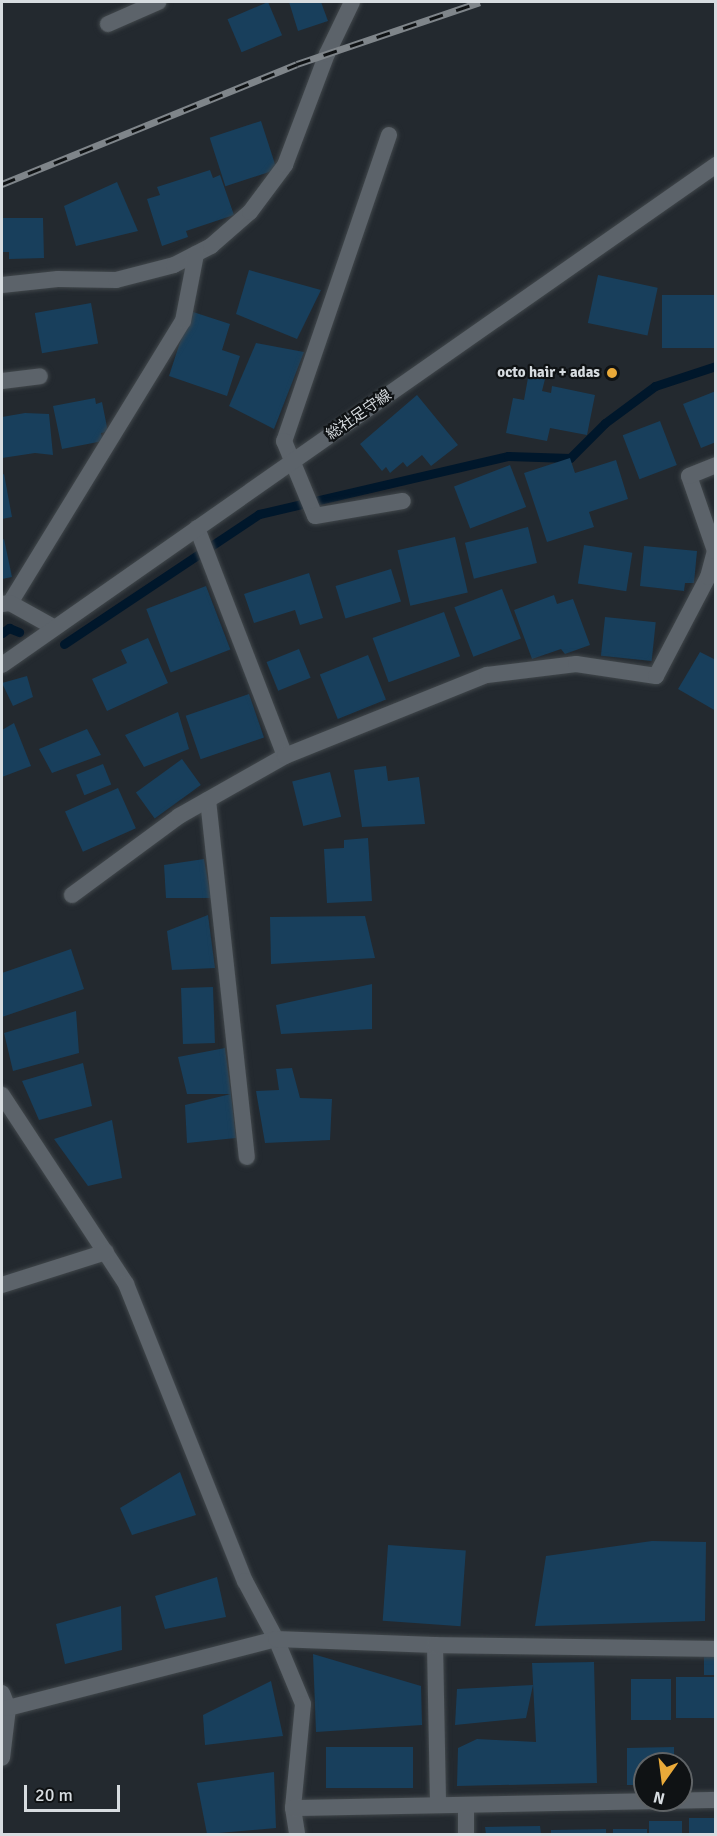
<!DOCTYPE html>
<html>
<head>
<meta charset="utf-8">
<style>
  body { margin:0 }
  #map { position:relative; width:717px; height:1836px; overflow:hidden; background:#23292f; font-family:Signika,"Noto Sans JP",sans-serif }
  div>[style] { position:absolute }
  .stream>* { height:9px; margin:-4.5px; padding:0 4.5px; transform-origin:4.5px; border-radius:4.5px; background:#00172b }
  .building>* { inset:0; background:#183f5c; transform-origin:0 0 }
  .roads { filter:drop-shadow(0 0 2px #41474b) drop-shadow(0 0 2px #41474b) }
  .minor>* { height:16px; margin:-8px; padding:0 8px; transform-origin:8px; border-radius:8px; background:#5c636a }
  .secondary>* { height:16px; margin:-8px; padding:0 8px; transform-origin:8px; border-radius:8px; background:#5c636a }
  .rail>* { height:7px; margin-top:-3.5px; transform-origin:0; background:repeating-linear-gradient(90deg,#0f1214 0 14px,#7f858a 0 28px); box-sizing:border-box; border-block:2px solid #7f858a }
  .dots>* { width:16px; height:16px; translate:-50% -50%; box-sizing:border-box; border:3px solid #0f1214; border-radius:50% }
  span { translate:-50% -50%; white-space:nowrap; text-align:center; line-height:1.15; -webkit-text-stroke:4.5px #0f1214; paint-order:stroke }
  .poi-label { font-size:15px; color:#d7dce0; font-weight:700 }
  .right { translate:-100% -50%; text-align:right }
  .street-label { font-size:15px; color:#d7dce0 }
  .frame { position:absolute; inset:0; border:3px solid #d7dce0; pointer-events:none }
  .north { position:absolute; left:633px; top:1752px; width:60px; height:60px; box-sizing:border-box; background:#0f1214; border:2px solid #5f6366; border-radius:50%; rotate:194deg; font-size:16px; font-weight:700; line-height:24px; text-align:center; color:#d7dce0 }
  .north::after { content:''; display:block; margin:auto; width:21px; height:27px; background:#eaaa39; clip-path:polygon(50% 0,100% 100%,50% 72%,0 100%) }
  .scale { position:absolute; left:24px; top:1785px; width:96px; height:27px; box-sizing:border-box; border:3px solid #d7dce0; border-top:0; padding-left:8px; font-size:18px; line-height:21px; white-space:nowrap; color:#d7dce0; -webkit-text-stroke:4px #0f1214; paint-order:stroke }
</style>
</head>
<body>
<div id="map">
  <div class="stream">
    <i style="left:2px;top:633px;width:9px;rotate:-36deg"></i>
    <i style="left:9px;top:628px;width:11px;rotate:22deg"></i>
    <i style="left:64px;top:644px;width:234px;rotate:-33.7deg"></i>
    <i style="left:259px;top:514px;width:256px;rotate:-13.1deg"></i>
    <i style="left:508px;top:456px;width:62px;rotate:1.8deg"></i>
    <i style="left:570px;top:458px;width:49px;rotate:-45deg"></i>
    <i style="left:605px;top:423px;width:62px;rotate:-36.5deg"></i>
    <i style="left:655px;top:386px;width:64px;rotate:-18.2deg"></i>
  </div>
  <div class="building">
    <i style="left:268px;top:2px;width:36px;height:44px;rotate:67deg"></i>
    <i style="clip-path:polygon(289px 2px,321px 2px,328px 21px,298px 31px)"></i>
    <i style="left:261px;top:121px;width:51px;height:54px;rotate:72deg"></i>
    <i style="clip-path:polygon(210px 170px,213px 178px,220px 175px,234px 215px,186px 231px,188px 237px,162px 246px,147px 199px,160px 195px,157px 187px)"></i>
    <i style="clip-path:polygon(117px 182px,138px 231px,76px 246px,64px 206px)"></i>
    <i style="clip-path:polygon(2px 218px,43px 218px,44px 258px,9px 259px,9px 252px,2px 252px)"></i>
    <i style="clip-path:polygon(249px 270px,321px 290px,297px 339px,236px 314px)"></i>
    <i style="left:598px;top:275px;width:61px;height:49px;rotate:12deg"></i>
    <i style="left:716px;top:295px;width:53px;height:54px;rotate:90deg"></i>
    <i style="left:91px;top:303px;width:41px;height:57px;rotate:80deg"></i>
    <i style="clip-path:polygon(190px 311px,230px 324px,222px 350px,240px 356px,227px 396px,169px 376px)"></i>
    <i style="clip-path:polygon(256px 343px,304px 352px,274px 429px,229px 406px)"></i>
    <i style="clip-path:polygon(529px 372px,546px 375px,542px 391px,551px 393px,552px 386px,595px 395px,587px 435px,550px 428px,547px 441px,506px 433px,513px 398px,524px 400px)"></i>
    <i style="clip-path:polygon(716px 391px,716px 442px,701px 448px,683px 404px)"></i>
    <i style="clip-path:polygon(417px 395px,458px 445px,431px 466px,422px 455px,407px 467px,403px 462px,390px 473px,386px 467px,382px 471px,360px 444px)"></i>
    <i style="clip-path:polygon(95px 398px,96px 404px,102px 402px,108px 432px,101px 433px,103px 441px,62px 449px,53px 406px)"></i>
    <i style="clip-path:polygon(25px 413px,49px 414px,53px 455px,35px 453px,2px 458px,2px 417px)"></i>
    <i style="left:660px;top:421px;width:47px;height:40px;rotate:69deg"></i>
    <i style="clip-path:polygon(570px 458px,575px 473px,616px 460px,628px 499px,589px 512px,594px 527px,547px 542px,524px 473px)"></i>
    <i style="left:510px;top:465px;width:45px;height:60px;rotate:69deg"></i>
    <i style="clip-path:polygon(4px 474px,12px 517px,2px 519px,2px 475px)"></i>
    <i style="left:528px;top:527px;width:37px;height:65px;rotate:76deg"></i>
    <i style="left:455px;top:537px;width:57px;height:59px;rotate:77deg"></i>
    <i style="clip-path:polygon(4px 539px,12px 577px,2px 579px,2px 540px)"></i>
    <i style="left:584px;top:545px;width:49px;height:39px;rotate:9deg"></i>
    <i style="clip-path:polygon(644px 546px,697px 551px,694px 583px,685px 583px,684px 591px,640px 586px)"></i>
    <i style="left:391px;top:569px;width:34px;height:58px;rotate:73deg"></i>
    <i style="clip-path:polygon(309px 573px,323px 618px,300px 625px,295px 610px,254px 623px,244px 594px)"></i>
    <i style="left:206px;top:586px;width:68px;height:64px;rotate:69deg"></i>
    <i style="left:502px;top:589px;width:53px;height:51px;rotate:69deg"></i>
    <i style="clip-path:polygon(554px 595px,557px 604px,573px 599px,590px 645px,565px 654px,561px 649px,532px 659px,514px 610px)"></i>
    <i style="left:444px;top:612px;width:47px;height:76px;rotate:70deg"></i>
    <i style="left:605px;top:617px;width:51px;height:39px;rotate:6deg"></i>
    <i style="clip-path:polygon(148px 638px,168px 683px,107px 711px,92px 679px,127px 663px,121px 650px)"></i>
    <i style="left:299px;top:649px;width:31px;height:35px;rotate:68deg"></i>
    <i style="clip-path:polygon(700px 652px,716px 660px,716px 711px,678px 689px)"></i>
    <i style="left:368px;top:655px;width:48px;height:52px;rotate:68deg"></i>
    <i style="clip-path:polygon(27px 676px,33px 697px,13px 706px,2px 683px)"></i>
    <i style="left:249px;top:694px;width:46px;height:67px;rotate:71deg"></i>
    <i style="clip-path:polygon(178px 712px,189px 749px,144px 767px,125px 735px)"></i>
    <i style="clip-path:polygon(14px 723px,31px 766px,2px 777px,2px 730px)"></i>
    <i style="clip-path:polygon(87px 729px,101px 755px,52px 773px,39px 749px)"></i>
    <i style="left:182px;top:759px;width:32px;height:57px;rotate:54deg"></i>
    <i style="left:103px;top:764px;width:22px;height:29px;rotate:68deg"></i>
    <i style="clip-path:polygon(386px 766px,388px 781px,419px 777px,425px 824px,362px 827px,354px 770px)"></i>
    <i style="left:330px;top:772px;width:46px;height:39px;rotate:76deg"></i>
    <i style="left:118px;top:788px;width:44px;height:58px;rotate:66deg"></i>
    <i style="clip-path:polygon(368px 838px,372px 901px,327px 903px,324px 849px,344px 848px,344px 840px)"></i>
    <i style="clip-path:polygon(204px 859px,211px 898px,166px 898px,164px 865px)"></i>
    <i style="clip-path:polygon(208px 915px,215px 968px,172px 970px,167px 931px)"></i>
    <i style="clip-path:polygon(365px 916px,375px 958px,271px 964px,270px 917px)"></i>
    <i style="clip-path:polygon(71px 949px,84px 989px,2px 1017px,2px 973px)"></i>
    <i style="clip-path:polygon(372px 984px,372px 1029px,281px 1034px,276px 1005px)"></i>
    <i style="left:213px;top:987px;width:56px;height:32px;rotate:88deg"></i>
    <i style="clip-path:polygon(76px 1011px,79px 1053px,13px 1071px,4px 1033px)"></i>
    <i style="clip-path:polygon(225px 1048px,231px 1094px,236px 1138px,187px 1143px,185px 1105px,231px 1094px,187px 1094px,178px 1057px)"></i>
    <i style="clip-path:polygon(83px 1063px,92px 1106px,39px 1120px,22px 1081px)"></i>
    <i style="clip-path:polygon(292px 1068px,300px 1098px,332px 1099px,330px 1140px,265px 1143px,256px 1091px,279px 1090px,276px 1069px)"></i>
    <i style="clip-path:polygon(112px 1120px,122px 1178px,88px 1186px,54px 1139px)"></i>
    <i style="clip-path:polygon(180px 1472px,196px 1515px,132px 1535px,120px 1508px)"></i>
    <i style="clip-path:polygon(652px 1541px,706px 1542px,705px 1621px,535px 1626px,546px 1556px)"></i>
    <i style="left:388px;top:1545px;width:78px;height:76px;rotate:4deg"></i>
    <i style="clip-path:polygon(217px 1577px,226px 1617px,165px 1629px,155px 1596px)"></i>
    <i style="clip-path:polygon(121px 1606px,122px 1650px,65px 1664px,56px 1624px)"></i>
    <i style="clip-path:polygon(313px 1654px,421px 1686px,422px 1725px,316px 1732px)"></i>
    <i style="left:704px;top:1655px;width:12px;height:20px"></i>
    <i style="clip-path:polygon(594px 1662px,597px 1783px,457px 1786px,458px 1748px,477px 1739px,536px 1742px,532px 1663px)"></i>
    <i style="left:716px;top:1677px;width:41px;height:40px;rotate:90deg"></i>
    <i style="left:631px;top:1679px;width:40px;height:41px"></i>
    <i style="clip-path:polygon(271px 1681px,283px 1736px,205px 1745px,203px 1715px)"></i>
    <i style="clip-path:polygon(533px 1685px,526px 1718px,455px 1725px,457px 1689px)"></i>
    <i style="left:326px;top:1747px;width:87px;height:41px"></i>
    <i style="clip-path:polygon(674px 1747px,674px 1764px,645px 1764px,645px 1785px,627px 1785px,627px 1748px)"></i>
    <i style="clip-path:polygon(274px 1772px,276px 1828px,207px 1834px,197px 1783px)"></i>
    <i style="left:689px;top:1818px;width:27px;height:16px"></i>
    <i style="left:682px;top:1821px;width:13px;height:33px;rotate:90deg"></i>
    <i style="clip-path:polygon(540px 1826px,541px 1834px,486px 1834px,485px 1827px)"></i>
    <i style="clip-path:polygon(606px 1829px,606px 1834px,551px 1834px,551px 1830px)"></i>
    <i style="left:613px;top:1829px;width:34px;height:5px"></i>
  </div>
  <div class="roads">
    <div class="minor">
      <i style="left:108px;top:24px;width:55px;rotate:-23.7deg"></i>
      <i style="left:389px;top:135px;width:324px;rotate:108.9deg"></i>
      <i style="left:284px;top:441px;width:81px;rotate:67.5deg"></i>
      <i style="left:315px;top:516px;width:89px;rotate:-9.7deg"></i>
      <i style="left:2px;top:285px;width:56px;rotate:-6.1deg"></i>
      <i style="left:58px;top:279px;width:58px;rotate:1deg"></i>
      <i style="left:116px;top:280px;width:60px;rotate:-14.5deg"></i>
      <i style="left:174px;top:265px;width:42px;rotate:-27.2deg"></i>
      <i style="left:211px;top:246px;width:52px;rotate:-41.1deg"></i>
      <i style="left:250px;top:212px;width:59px;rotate:-53.3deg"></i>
      <i style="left:285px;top:165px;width:119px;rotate:-69.3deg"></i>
      <i style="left:327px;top:54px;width:58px;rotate:-64.3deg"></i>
      <i style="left:2px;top:381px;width:38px;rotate:-7deg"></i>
      <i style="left:197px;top:528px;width:244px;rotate:68.9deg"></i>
      <i style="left:10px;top:603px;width:331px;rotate:-58.5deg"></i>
      <i style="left:183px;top:321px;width:68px;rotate:-79deg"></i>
      <i style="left:2px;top:604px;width:8px;rotate:-7deg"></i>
      <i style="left:10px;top:603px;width:51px;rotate:29.1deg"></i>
      <i style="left:208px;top:800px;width:359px;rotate:83.8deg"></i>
      <i style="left:72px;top:895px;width:133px;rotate:-36.4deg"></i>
      <i style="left:179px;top:816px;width:122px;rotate:-29.5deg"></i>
      <i style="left:285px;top:756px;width:218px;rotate:-21.9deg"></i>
      <i style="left:487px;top:675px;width:90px;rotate:-7deg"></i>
      <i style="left:576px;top:664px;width:81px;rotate:8.5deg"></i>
      <i style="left:656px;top:676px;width:112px;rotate:-62.3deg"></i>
      <i style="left:708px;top:577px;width:27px;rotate:-75deg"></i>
      <i style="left:715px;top:551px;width:79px;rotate:-109.1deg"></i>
      <i style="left:689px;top:476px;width:29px;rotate:-22deg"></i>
      <i style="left:2px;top:1095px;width:226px;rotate:56.7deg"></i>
      <i style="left:126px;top:1284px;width:320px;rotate:68.2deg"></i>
      <i style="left:245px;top:1581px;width:66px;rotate:61.9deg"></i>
      <i style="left:276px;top:1639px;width:70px;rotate:67.4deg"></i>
      <i style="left:303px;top:1704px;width:104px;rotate:95.5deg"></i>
      <i style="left:293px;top:1808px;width:26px;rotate:81deg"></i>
      <i style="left:2px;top:1285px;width:109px;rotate:-17.6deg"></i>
      <i style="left:435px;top:1645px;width:160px;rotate:88.9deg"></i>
      <i style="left:2px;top:1693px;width:16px;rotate:68deg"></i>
      <i style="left:8px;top:1708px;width:50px;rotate:96.8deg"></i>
      <i style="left:8px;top:1708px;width:277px;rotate:-14.4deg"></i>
      <i style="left:276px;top:1639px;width:159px;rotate:2.2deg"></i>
      <i style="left:435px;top:1645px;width:281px;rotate:0.8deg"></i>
      <i style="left:293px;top:1808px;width:423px;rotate:-1.1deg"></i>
      <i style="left:466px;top:1834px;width:29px;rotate:-90deg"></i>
    </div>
    <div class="secondary">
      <i style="left:2px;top:665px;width:872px;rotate:-35deg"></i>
    </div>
  </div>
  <div class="rail">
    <i style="left:2px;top:184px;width:318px;rotate:-22.1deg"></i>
    <i style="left:297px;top:64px;width:193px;rotate:-18.7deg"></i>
  </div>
  <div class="dots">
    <i style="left:612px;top:373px;background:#eaaa39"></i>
  </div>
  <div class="poi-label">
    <span class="right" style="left:600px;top:373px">octo hair + adas</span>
  </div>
  <div class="street-label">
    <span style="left:359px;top:415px;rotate:-35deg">総社足守線</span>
  </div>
  <div class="frame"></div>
  <div class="north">N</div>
  <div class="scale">20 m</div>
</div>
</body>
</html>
